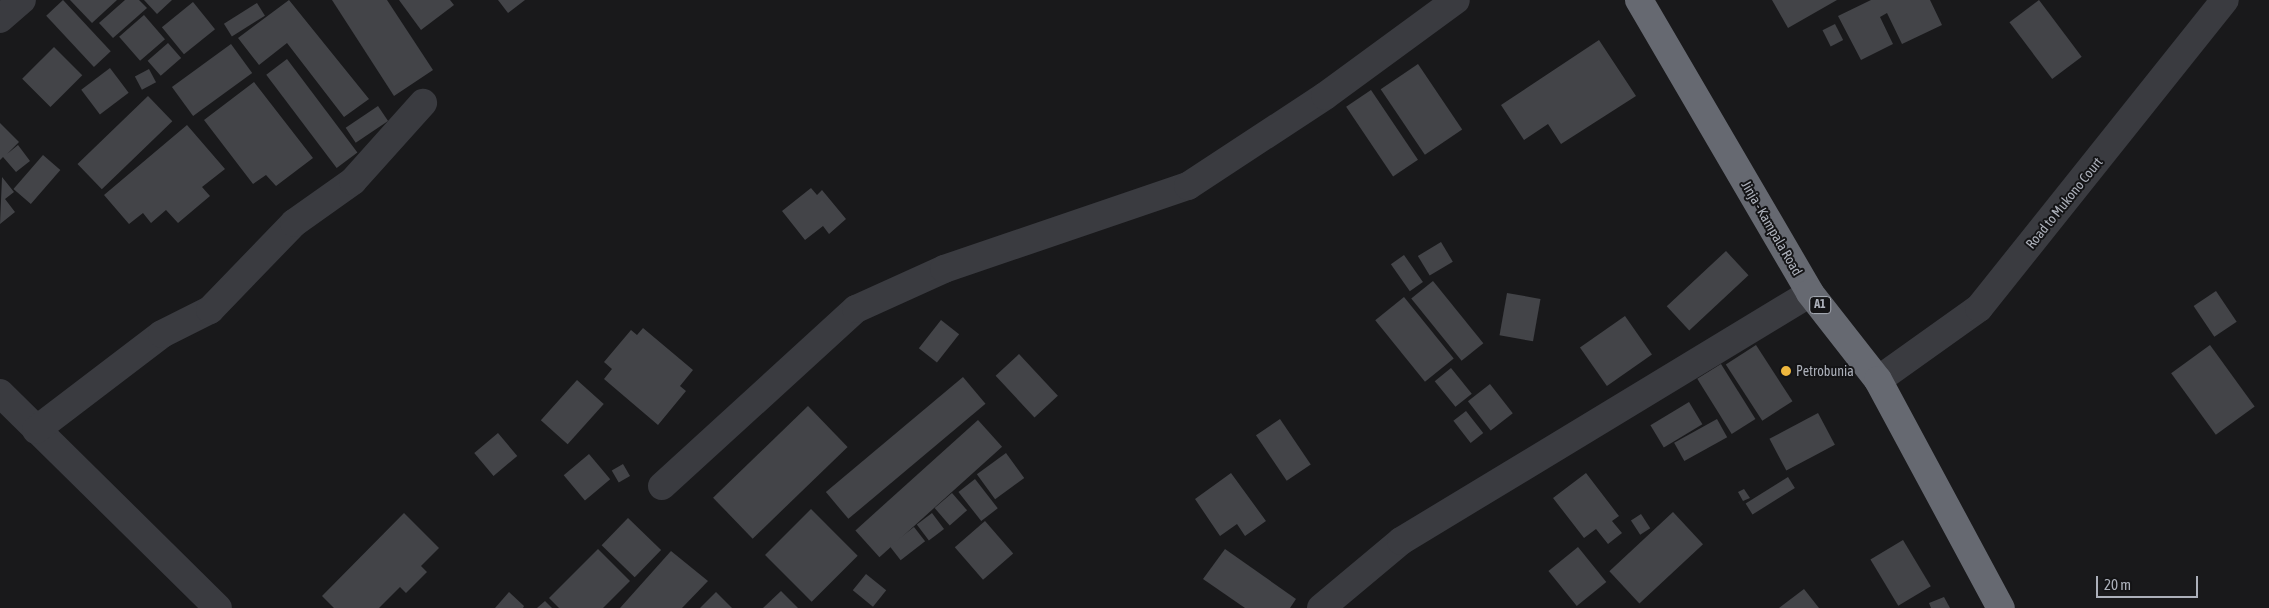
<!DOCTYPE html>
<html>
<head>
<meta charset="utf-8">
<style>
  body { margin:0 }
  #map { position:relative; width:2269px; height:608px; overflow:hidden; background:#19191b; font-family:"Asap Condensed",sans-serif }
  div>[style] { position:absolute }
  .building>* { inset:0; background:#434448; transform-origin:0 0 }
  .minor>* { height:28px; margin:-14px; padding:0 14px; transform-origin:14px; border-radius:14px; background:#3a3b40 }
  .highway>* { height:28px; margin:-14px; padding:0 14px; transform-origin:14px; border-radius:14px; background:#666971 }
  .dots>* { width:14px; height:14px; translate:-50% -50%; box-sizing:border-box; border:2px solid #141416; border-radius:50% }
  span { translate:-50% -50%; white-space:nowrap; text-align:center; line-height:1.15; -webkit-text-stroke:4px #141416; paint-order:stroke }
  .shield-label span { padding:1px 4px; background:#141416; border:1px solid; border-radius:4px; -webkit-text-stroke-width:0 }
  .shield-label { font-size:12px; color:#acb0ba; font-weight:700 }
  .street-label { font-size:14px; color:#acb0ba }
  .poi-label { font-size:14px; color:#acb0ba }
  .left { translate:0 -50%; text-align:left }
  .scale { position:absolute; left:2096px; top:576px; width:102px; height:22px; box-sizing:border-box; border:2px solid #acb0ba; border-top:0; padding-left:6px; font-size:15px; line-height:18px; white-space:nowrap; color:#acb0ba; -webkit-text-stroke:4px #141416; paint-order:stroke }
</style>
</head>
<body>
<div id="map">
  <div class="building">
    <i style="left:63px;top:0;width:70px;height:23px;rotate:47deg"></i>
    <i style="clip-path:polygon(70px 0,117px 0,92px 23px)"></i>
    <i style="clip-path:polygon(125px 0,139px 0,147px 8px,113px 38px,99px 23px)"></i>
    <i style="clip-path:polygon(144px 0,172px 0,157px 14px)"></i>
    <i style="clip-path:polygon(289px 0,369px 99px,344px 117px,287px 43px,259px 65px,238px 38px)"></i>
    <i style="clip-path:polygon(332px 0,387px 0,433px 70px,394px 96px)"></i>
    <i style="clip-path:polygon(399px 0,450px 0,454px 5px,421px 30px)"></i>
    <i style="clip-path:polygon(498px 0,525px 0,508px 13px)"></i>
    <i style="clip-path:polygon(1772px 0,1837px 0,1788px 28px)"></i>
    <i style="clip-path:polygon(1871px 0,1930px 0,1942px 25px,1902px 44px,1887px 13px,1880px 17px,1893px 44px,1861px 60px,1838px 16px)"></i>
    <i style="left:2039px;top:0;width:71px;height:37px;rotate:53deg"></i>
    <i style="left:193px;top:2px;width:35px;height:40px;rotate:51deg"></i>
    <i style="left:257px;top:3px;width:15px;height:39px;rotate:58deg"></i>
    <i style="left:144px;top:15px;width:32px;height:33px;rotate:49deg"></i>
    <i style="left:1835px;top:24px;width:18px;height:14px;rotate:63deg"></i>
    <i style="clip-path:polygon(1599px 40px,1636px 96px,1561px 144px,1548px 124px,1524px 140px,1501px 105px)"></i>
    <i style="left:168px;top:43px;width:20px;height:27px;rotate:49deg"></i>
    <i style="left:231px;top:44px;width:36px;height:73px;rotate:54deg"></i>
    <i style="left:54px;top:47px;width:40px;height:45px;rotate:45deg"></i>
    <i style="left:287px;top:59px;width:117px;height:26px;rotate:53deg"></i>
    <i style="left:1418px;top:64px;width:79px;height:45px;rotate:56deg"></i>
    <i style="left:110px;top:68px;width:31px;height:36px;rotate:53deg"></i>
    <i style="left:149px;top:69px;width:15px;height:16px;rotate:62deg"></i>
    <i style="clip-path:polygon(254px 82px,313px 158px,276px 186px,266px 175px,253px 184px,204px 120px)"></i>
    <i style="left:1371px;top:90px;width:84px;height:30px;rotate:56deg"></i>
    <i style="left:148px;top:96px;width:35px;height:98px;rotate:46deg"></i>
    <i style="left:378px;top:106px;width:18px;height:39px;rotate:56deg"></i>
    <i style="clip-path:polygon(0 123px,19px 142px,7px 154px,18px 145px,30px 161px,16px 172px,3px 157px,0 160px)"></i>
    <i style="clip-path:polygon(187px 125px,225px 169px,202px 187px,210px 196px,178px 223px,166px 210px,151px 223px,143px 213px,129px 224px,104px 195px)"></i>
    <i style="left:43px;top:155px;width:23px;height:45px;rotate:41deg"></i>
    <i style="clip-path:polygon(2px 177px,14px 192px,5px 199px,15px 212px,0 224px)"></i>
    <i style="clip-path:polygon(811px 188px,817px 195px,822px 190px,846px 219px,829px 234px,823px 226px,805px 240px,782px 211px)"></i>
    <i style="left:1441px;top:242px;width:23px;height:27px;rotate:59deg"></i>
    <i style="left:1726px;top:251px;width:33px;height:81px;rotate:47deg"></i>
    <i style="left:1404px;top:255px;width:33px;height:16px;rotate:55deg"></i>
    <i style="left:1433px;top:281px;width:80px;height:28px;rotate:51deg"></i>
    <i style="left:2216px;top:291px;width:37px;height:27px;rotate:56deg"></i>
    <i style="left:1507px;top:293px;width:34px;height:43px;rotate:10deg"></i>
    <i style="left:1404px;top:297px;width:79px;height:37px;rotate:51deg"></i>
    <i style="left:1625px;top:316px;width:47px;height:55px;rotate:55deg"></i>
    <i style="left:941px;top:320px;width:23px;height:36px;rotate:38deg"></i>
    <i style="clip-path:polygon(643px 328px,693px 370px,680px 386px,686px 391px,658px 425px,604px 379px,612px 369px,604px 362px,631px 330px,637px 335px)"></i>
    <i style="left:1756px;top:345px;width:67px;height:36px;rotate:57deg"></i>
    <i style="left:2210px;top:345px;width:76px;height:48px;rotate:54deg"></i>
    <i style="left:1019px;top:354px;width:57px;height:32px;rotate:47deg"></i>
    <i style="left:1721px;top:364px;width:65px;height:28px;rotate:58deg"></i>
    <i style="left:1451px;top:368px;width:33px;height:21px;rotate:51deg"></i>
    <i style="left:963px;top:377px;width:35px;height:179px;rotate:50deg"></i>
    <i style="left:577px;top:380px;width:36px;height:54px;rotate:42deg"></i>
    <i style="left:1490px;top:384px;width:37px;height:28px;rotate:52deg"></i>
    <i style="left:1689px;top:402px;width:26px;height:45px;rotate:59deg"></i>
    <i style="left:808px;top:406px;width:57px;height:132px;rotate:46deg"></i>
    <i style="left:1466px;top:411px;width:28px;height:16px;rotate:52deg"></i>
    <i style="left:1818px;top:413px;width:36px;height:55px;rotate:62deg"></i>
    <i style="left:1280px;top:419px;width:55px;height:29px;rotate:56deg"></i>
    <i style="left:1717px;top:419px;width:21px;height:49px;rotate:61deg"></i>
    <i style="left:978px;top:420px;width:36px;height:165px;rotate:48deg"></i>
    <i style="left:498px;top:433px;width:30px;height:31px;rotate:50deg"></i>
    <i style="left:1006px;top:453px;width:31px;height:36px;rotate:54deg"></i>
    <i style="left:589px;top:454px;width:33px;height:33px;rotate:50deg"></i>
    <i style="left:623px;top:464px;width:14px;height:13px;rotate:60deg"></i>
    <i style="clip-path:polygon(1231px 473px,1266px 521px,1245px 536px,1237px 524px,1220px 536px,1195px 499px)"></i>
    <i style="clip-path:polygon(1586px 473px,1619px 516px,1612px 521px,1622px 533px,1608px 544px,1596px 529px,1584px 538px,1553px 498px)"></i>
    <i style="left:1788px;top:477px;width:13px;height:50px;rotate:58deg"></i>
    <i style="left:975px;top:479px;width:37px;height:21px;rotate:52deg"></i>
    <i style="clip-path:polygon(1744px 489px,1750px 498px,1743px 501px,1738px 492px)"></i>
    <i style="left:952px;top:493px;width:23px;height:23px;rotate:49deg"></i>
    <i style="left:811px;top:509px;width:66px;height:65px;rotate:45deg"></i>
    <i style="left:1673px;top:512px;width:44px;height:87px;rotate:47deg"></i>
    <i style="clip-path:polygon(404px 513px,439px 548px,421px 566px,427px 572px,406px 593px,400px 587px,379px 608px,334px 608px,322px 596px)"></i>
    <i style="left:932px;top:513px;width:20px;height:19px;rotate:53deg"></i>
    <i style="left:1641px;top:514px;width:17px;height:12px;rotate:57deg"></i>
    <i style="left:628px;top:518px;width:46px;height:38px;rotate:44deg"></i>
    <i style="left:985px;top:521px;width:43px;height:40px;rotate:49deg"></i>
    <i style="left:914px;top:527px;width:18px;height:31px;rotate:52deg"></i>
    <i style="left:1903px;top:540px;width:54px;height:38px;rotate:59deg"></i>
    <i style="left:1578px;top:547px;width:45px;height:38px;rotate:51deg"></i>
    <i style="clip-path:polygon(598px 549px,630px 581px,603px 608px,559px 608px,549px 598px)"></i>
    <i style="clip-path:polygon(1225px 549px,1296px 599px,1290px 608px,1245px 608px,1203px 579px)"></i>
    <i style="clip-path:polygon(671px 551px,708px 581px,682px 608px,620px 608px)"></i>
    <i style="left:866px;top:574px;width:26px;height:21px;rotate:39deg"></i>
    <i style="clip-path:polygon(1804px 589px,1819px 608px,1779px 608px)"></i>
    <i style="clip-path:polygon(781px 591px,798px 608px,763px 608px)"></i>
    <i style="clip-path:polygon(509px 592px,524px 606px,523px 608px,495px 608px)"></i>
    <i style="clip-path:polygon(716px 592px,732px 608px,700px 608px)"></i>
    <i style="clip-path:polygon(1944px 597px,1950px 608px,1931px 608px,1929px 603px)"></i>
    <i style="clip-path:polygon(545px 601px,552px 608px,537px 608px)"></i>
  </div>
  <div class="minor">
    <i style="left:0;top:19px;width:29px;rotate:-41deg"></i>
    <i style="left:1878px;top:380px;width:124px;rotate:-35.5deg"></i>
    <i style="left:1979px;top:308px;width:394px;rotate:-51.4deg"></i>
    <i style="left:0;top:393px;width:306px;rotate:44.6deg"></i>
    <i style="left:36px;top:430px;width:158px;rotate:-37.3deg"></i>
    <i style="left:162px;top:334px;width:54px;rotate:-26.6deg"></i>
    <i style="left:210px;top:310px;width:121px;rotate:-46deg"></i>
    <i style="left:294px;top:223px;width:72px;rotate:-35.4deg"></i>
    <i style="left:353px;top:181px;width:105px;rotate:-48.1deg"></i>
    <i style="left:662px;top:486px;width:263px;rotate:-42.4deg"></i>
    <i style="left:856px;top:309px;width:97px;rotate:-24.4deg"></i>
    <i style="left:944px;top:269px;width:258px;rotate:-18.8deg"></i>
    <i style="left:1188px;top:186px;width:164px;rotate:-33.3deg"></i>
    <i style="left:1325px;top:96px;width:162px;rotate:-36.2deg"></i>
    <i style="left:1321px;top:608px;width:104px;rotate:-39.9deg"></i>
    <i style="left:1401px;top:541px;width:478px;rotate:-31.2deg"></i>
  </div>
  <div class="highway">
    <i style="left:1639px;top:0;width:339px;rotate:59.7deg"></i>
    <i style="left:1810px;top:293px;width:110px;rotate:52deg"></i>
    <i style="left:1878px;top:380px;width:259px;rotate:61.7deg"></i>
  </div>
  <div class="dots">
    <i style="left:1786px;top:371px;background:#eeb73e"></i>
  </div>
  <div class="shield-label">
    <span style="left:1820px;top:305px">A1</span>
  </div>
  <div class="street-label">
    <span style="left:2064px;top:203px;rotate:-51deg">Road to Mukono Court</span>
    <span style="left:1772px;top:228px;rotate:60deg">Jinja - Kampala Road</span>
  </div>
  <div class="poi-label">
    <span class="left" style="left:1796px;top:371px">Petrobunia</span>
  </div>
  <div class="scale">20 m</div>
</div>
</body>
</html>
